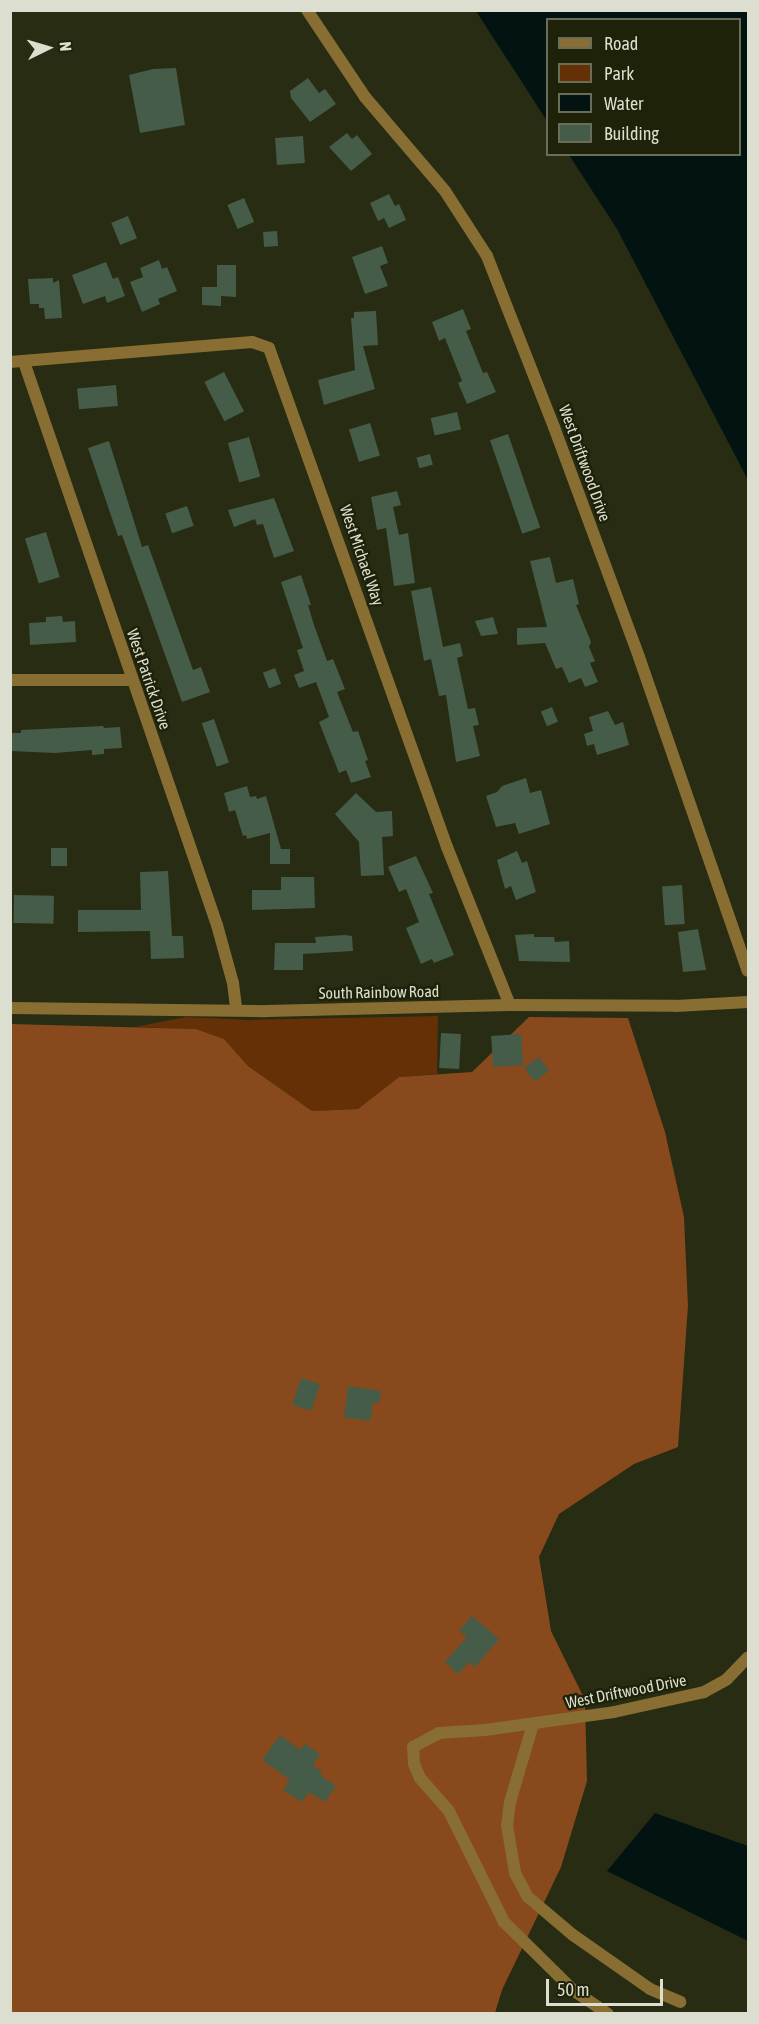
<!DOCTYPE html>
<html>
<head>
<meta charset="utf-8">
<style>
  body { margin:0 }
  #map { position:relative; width:759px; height:2024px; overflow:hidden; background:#272c12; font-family:"Asap Condensed",sans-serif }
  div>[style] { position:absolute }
  .green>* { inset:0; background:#663006 }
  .forest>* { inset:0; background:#88491d }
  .water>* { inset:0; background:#031311 }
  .building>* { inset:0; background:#455c49; transform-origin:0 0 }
  .street>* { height:12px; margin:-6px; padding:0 6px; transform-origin:6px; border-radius:6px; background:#896e33 }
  span { translate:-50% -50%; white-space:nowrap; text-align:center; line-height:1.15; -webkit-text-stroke:5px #1e2209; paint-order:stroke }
  .street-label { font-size:16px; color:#dcdfd0 }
  .frame { position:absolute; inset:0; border:12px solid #dcdfd0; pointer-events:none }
  .legend { position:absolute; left:546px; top:18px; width:195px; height:138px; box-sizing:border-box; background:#1e2209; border:2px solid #6a6e59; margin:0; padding:8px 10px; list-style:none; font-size:18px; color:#dcdfd0 }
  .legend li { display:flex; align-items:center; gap:12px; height:30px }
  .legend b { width:30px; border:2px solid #6a6e59 }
  .north { position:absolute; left:18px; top:18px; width:60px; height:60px; -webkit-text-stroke:4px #1e2209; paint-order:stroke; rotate:85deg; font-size:16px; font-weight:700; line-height:24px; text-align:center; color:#dcdfd0 }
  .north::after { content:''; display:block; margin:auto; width:21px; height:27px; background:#dcdfd0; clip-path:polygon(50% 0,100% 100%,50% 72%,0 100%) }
  .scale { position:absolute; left:546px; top:1979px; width:117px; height:27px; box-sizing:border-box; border:3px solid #dcdfd0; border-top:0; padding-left:8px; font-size:18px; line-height:21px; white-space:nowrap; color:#dcdfd0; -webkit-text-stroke:4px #1e2209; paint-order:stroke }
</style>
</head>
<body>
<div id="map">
  <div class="green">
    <i style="clip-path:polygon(438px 1016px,437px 1074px,399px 1077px,358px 1109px,312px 1111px,248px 1066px,224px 1039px,196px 1029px,135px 1027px,186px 1017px,248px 1020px)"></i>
  </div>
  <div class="forest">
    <i style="clip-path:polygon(529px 1017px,628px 1018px,665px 1132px,684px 1217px,688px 1306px,678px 1447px,634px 1464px,559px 1514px,539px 1557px,551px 1631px,585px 1700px,587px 1781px,561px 1867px,502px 1990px,495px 2013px,11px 2014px,11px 1024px,196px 1029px,224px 1039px,248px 1066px,312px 1111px,358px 1109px,399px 1077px,472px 1072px)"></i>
  </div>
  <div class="water">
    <i style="clip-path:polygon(476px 11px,748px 11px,748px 480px,617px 229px,569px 155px,740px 154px,740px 20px,548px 20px,547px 121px)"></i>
    <i style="clip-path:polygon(655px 1813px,748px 1846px,748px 1941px,607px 1871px)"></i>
  </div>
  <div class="building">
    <i style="clip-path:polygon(176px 68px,185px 125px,140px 133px,129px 75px,153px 69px)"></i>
    <i style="clip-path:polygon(308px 78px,319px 93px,325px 89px,336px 104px,310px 122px,291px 98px,290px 91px)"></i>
    <i style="clip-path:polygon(347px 133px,352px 139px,357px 135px,372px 154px,351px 171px,329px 147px)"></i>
    <i style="left:303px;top:136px;width:27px;height:28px;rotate:86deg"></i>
    <i style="clip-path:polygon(389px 194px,395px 206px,399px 204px,406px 220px,389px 228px,384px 218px,378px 221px,370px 203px)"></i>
    <i style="left:244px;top:198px;width:26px;height:18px;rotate:67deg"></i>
    <i style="left:128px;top:216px;width:24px;height:18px;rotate:68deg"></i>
    <i style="left:277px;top:231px;width:15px;height:14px;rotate:86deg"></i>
    <i style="clip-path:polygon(382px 246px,388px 263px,380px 266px,388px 286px,365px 294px,352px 257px)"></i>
    <i style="clip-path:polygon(159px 260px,162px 269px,167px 267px,177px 291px,158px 299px,160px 304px,142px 312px,130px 282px,143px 277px,140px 268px)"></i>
    <i style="clip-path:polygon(106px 262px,113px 279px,118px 277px,125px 296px,107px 303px,105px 296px,83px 304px,72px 275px)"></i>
    <i style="clip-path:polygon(217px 265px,236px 265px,236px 297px,221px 296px,221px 306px,202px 305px,202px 287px,217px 287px)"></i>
    <i style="clip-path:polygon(53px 278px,53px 283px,59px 280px,62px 318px,45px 319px,44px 308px,39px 308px,39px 304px,30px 304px,28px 279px)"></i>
    <i style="clip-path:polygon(463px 309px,471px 329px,466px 331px,483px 373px,487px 372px,496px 392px,467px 404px,458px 383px,462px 381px,445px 338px,439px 341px,432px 322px)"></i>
    <i style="clip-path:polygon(376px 311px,378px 345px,363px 346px,375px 389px,324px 405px,318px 380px,355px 370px,351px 318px,354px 318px,354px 312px)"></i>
    <i style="left:224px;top:372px;width:44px;height:22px;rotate:63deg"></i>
    <i style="left:116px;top:385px;width:21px;height:39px;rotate:85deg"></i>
    <i style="left:457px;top:412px;width:18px;height:27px;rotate:77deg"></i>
    <i style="left:370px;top:423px;width:34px;height:22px;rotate:73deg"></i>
    <i style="left:508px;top:434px;width:99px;height:19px;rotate:71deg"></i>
    <i style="left:249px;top:437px;width:41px;height:22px;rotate:74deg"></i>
    <i style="clip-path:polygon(109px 441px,142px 547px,148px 545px,193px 670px,201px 667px,210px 692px,182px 702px,122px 535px,118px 536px,88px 448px)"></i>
    <i style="left:430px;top:454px;width:11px;height:14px;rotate:75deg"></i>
    <i style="clip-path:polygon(397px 491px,401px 505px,393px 507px,399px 535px,408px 533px,415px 583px,394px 586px,386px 528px,377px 530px,371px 497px)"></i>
    <i style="clip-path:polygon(274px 498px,294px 551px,274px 558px,263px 524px,257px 525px,255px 519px,234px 527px,228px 510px)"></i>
    <i style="left:187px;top:506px;width:21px;height:23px;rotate:71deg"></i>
    <i style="left:46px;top:532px;width:47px;height:22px;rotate:73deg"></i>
    <i style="clip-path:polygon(550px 557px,556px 583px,573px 579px,579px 604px,576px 605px,591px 642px,589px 647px,595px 661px,590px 663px,598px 682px,585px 687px,581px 678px,569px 683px,562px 667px,556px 669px,545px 643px,517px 645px,517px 628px,547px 627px,530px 561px)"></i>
    <i style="clip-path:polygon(301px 575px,311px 605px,308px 605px,314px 625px,327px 661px,333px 659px,345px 689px,337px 692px,353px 732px,358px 731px,368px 760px,365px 761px,371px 777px,351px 783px,346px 770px,339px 773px,319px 722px,329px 717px,316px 682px,299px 688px,294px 675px,304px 671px,297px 650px,303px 648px,281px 582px)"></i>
    <i style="clip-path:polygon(431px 587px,443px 647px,460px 643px,463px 656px,457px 658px,468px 709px,475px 708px,479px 725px,473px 726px,480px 756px,456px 762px,446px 695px,439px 696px,431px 659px,424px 661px,411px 591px)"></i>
    <i style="clip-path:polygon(62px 616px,63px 622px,75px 621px,76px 642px,30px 645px,29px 623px,46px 622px,46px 617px)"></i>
    <i style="clip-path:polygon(493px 617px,498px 634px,481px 636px,475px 621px)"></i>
    <i style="left:275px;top:668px;width:17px;height:13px;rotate:69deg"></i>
    <i style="left:552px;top:707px;width:16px;height:12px;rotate:68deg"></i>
    <i style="clip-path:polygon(608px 711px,615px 725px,623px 722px,629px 745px,597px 755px,594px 744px,587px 746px,584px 734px,593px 731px,589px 717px)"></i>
    <i style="left:214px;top:719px;width:46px;height:13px;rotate:71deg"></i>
    <i style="clip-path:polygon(103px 726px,104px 728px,120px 727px,122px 748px,104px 749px,104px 754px,92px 755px,92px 750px,55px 753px,10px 751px,10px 733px,21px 733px,21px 730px)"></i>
    <i style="clip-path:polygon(526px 778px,530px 793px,541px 790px,550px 824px,519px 834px,515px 823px,496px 827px,486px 796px,497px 792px,502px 786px)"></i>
    <i style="clip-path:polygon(247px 786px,250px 797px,256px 796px,257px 799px,266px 796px,281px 849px,290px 849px,290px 864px,270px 864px,270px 833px,247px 839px,246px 835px,243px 836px,235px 810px,229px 812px,224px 793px)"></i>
    <i style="clip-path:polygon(356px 793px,376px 812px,392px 811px,393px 836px,382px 837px,384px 875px,361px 876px,359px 842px,335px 814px)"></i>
    <i style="left:51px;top:848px;width:16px;height:18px"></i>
    <i style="clip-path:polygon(517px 851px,522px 863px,527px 861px,536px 892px,516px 900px,511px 886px,505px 889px,497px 860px)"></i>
    <i style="clip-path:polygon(416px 856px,433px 893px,429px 894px,454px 955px,434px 963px,432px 959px,421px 964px,406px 928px,419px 922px,406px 889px,399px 892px,388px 867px)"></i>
    <i style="clip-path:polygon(168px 871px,172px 936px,183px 936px,184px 958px,151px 959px,150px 931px,78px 932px,78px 910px,141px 910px,140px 872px)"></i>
    <i style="clip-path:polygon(281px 877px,314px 877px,315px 908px,252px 910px,252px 890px,281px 890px)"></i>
    <i style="left:682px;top:885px;width:39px;height:20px;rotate:86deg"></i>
    <i style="left:14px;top:895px;width:40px;height:28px;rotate:1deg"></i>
    <i style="clip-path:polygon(698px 929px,706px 970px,683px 972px,678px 932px)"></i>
    <i style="clip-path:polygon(534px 934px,534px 937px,554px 937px,555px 942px,569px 941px,570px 962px,519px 961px,515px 935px)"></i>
    <i style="clip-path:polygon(345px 935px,352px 936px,353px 951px,303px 954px,303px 970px,274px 970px,275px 943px,316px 943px,315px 937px)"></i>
    <i style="left:441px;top:1033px;width:20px;height:35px;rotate:3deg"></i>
    <i style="left:521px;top:1034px;width:31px;height:30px;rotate:86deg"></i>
    <i style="left:539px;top:1057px;width:17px;height:18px;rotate:54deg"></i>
    <i style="left:301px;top:1378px;width:20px;height:28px;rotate:18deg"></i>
    <i style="clip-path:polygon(348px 1386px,381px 1391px,379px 1403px,373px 1402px,370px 1421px,344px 1417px)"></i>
    <i style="clip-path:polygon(472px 1616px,499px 1639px,475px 1667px,469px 1662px,458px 1674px,445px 1662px,467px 1637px,459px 1631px)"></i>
    <i style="clip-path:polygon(280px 1735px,300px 1750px,305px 1744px,320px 1754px,313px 1765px,322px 1772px,320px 1775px,336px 1786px,325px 1802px,309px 1792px,302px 1802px,283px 1790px,290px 1780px,262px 1760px)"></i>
  </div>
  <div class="street">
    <i style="left:307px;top:10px;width:105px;rotate:56.3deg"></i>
    <i style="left:365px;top:97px;width:123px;rotate:49.6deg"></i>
    <i style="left:445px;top:191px;width:77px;rotate:57.1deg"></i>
    <i style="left:487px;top:256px;width:184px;rotate:68.6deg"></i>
    <i style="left:554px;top:427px;width:245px;rotate:69.7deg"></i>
    <i style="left:639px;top:657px;width:332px;rotate:70.9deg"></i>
    <i style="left:10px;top:362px;width:243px;rotate:-4.7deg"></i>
    <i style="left:252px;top:342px;width:18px;rotate:19deg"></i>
    <i style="left:269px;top:348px;width:530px;rotate:70.37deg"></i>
    <i style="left:447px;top:847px;width:170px;rotate:68.3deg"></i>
    <i style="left:24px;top:362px;width:595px;rotate:71.08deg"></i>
    <i style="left:217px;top:925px;width:60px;rotate:74.6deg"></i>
    <i style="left:233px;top:983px;width:26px;rotate:83deg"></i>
    <i style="left:10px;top:680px;width:121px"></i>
    <i style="left:10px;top:1008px;width:257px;rotate:0.7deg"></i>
    <i style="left:267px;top:1011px;width:243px;rotate:-1.4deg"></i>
    <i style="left:510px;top:1005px;width:166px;rotate:0.3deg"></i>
    <i style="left:676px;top:1006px;width:72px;rotate:-3.2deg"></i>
    <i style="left:533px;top:1724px;width:81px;rotate:106.4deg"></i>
    <i style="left:510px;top:1802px;width:23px;rotate:97deg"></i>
    <i style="left:507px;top:1825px;width:49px;rotate:80.5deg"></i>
    <i style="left:515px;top:1873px;width:27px;rotate:62deg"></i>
    <i style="left:528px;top:1897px;width:59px;rotate:40.2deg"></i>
    <i style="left:573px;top:1935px;width:94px;rotate:35deg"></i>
    <i style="left:650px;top:1989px;width:33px;rotate:23deg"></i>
    <i style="left:608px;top:2014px;width:42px;rotate:-145.6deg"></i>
    <i style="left:573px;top:1990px;width:97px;rotate:-135.4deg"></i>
    <i style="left:504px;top:1922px;width:124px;rotate:-116.4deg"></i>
    <i style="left:449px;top:1811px;width:44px;rotate:-131.3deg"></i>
    <i style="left:420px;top:1778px;width:15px;rotate:-113deg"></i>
    <i style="left:414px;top:1764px;width:17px;rotate:-93deg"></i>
    <i style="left:413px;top:1747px;width:30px;rotate:-28deg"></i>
    <i style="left:439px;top:1733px;width:46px;rotate:-3.7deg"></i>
    <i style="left:485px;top:1730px;width:130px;rotate:-7.9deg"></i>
    <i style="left:614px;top:1712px;width:92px;rotate:-12.5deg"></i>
    <i style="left:704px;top:1692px;width:26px;rotate:-29deg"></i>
    <i style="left:727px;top:1679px;width:30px;rotate:-46deg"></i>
  </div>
  <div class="street-label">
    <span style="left:585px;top:463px;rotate:70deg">West Driftwood Drive</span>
    <span style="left:362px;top:555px;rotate:71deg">West Michael Way</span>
    <span style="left:149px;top:679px;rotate:71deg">West Patrick Drive</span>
    <span style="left:379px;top:992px;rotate:-1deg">South Rainbow Road</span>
    <span style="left:626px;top:1691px;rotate:-11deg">West Driftwood Drive</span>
  </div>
  <div class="frame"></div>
  <ul class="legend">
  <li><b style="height:8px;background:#896e33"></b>Road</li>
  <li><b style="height:16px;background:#663006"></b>Park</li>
  <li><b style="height:16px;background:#031311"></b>Water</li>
  <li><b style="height:16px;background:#455c49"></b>Building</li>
  </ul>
  <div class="north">N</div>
  <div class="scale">50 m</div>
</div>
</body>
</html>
